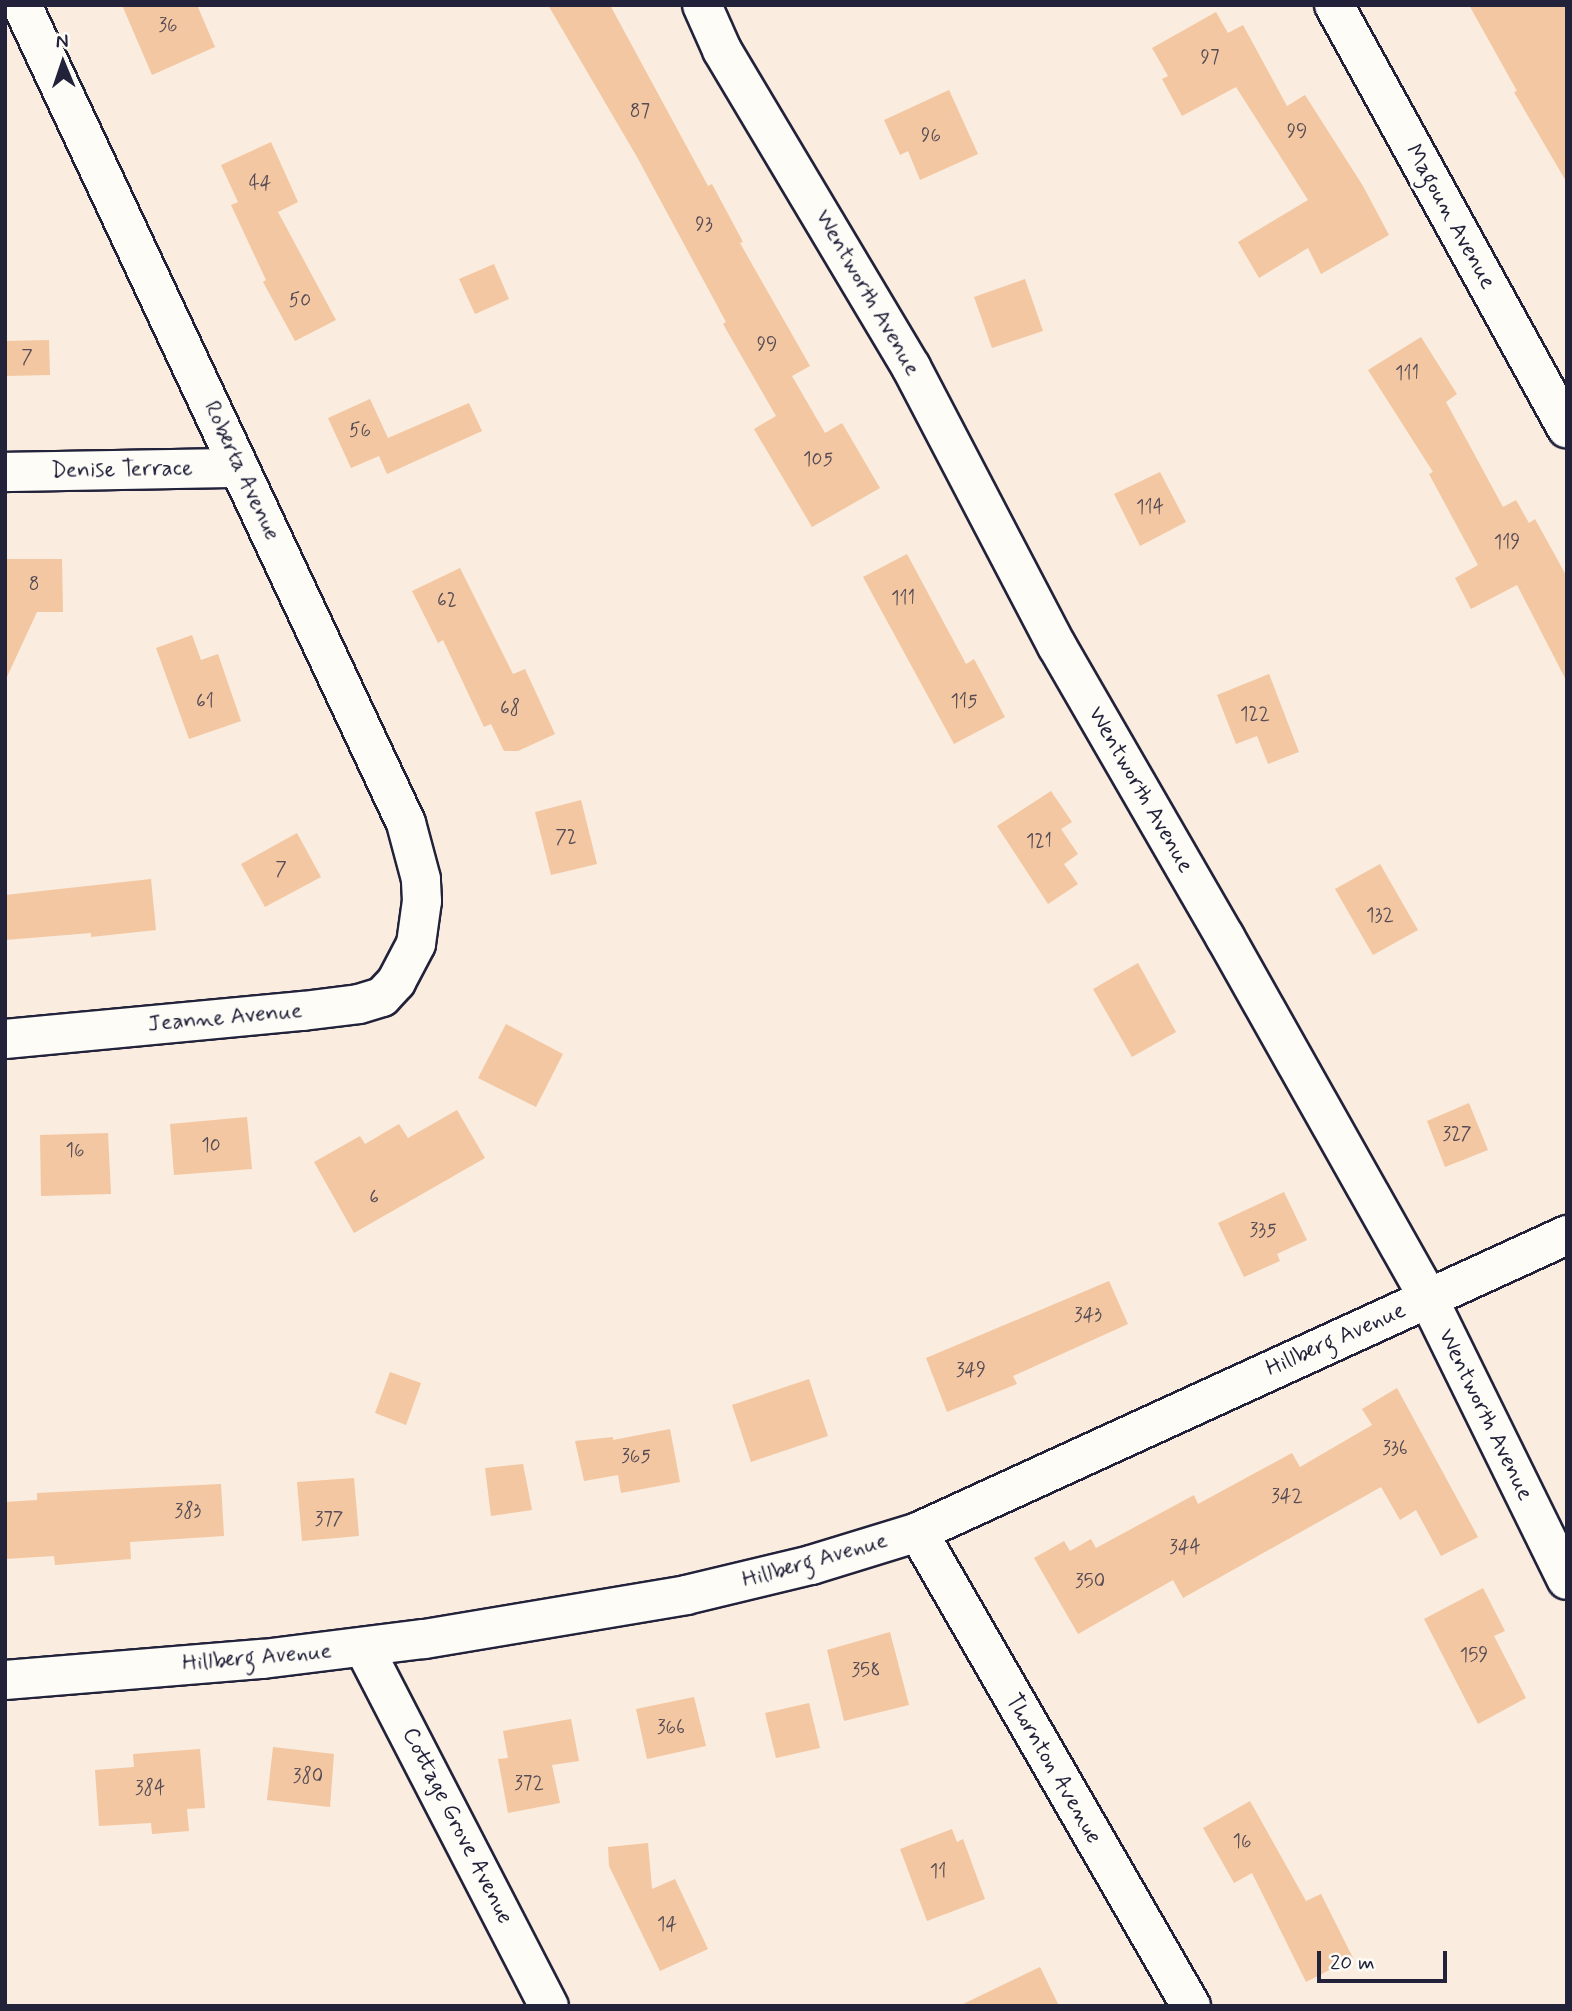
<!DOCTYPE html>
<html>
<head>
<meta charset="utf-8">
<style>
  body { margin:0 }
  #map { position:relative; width:1572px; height:2011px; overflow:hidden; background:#faecde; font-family:Mynerve,sans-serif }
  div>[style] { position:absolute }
  .building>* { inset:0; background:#f3c7a2 }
  .roads { filter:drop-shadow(2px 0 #22223b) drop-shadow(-2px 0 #22223b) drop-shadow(0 2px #22223b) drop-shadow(0 -2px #22223b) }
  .minor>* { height:38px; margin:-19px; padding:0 19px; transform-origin:19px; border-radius:19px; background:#fdfcf7 }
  span { translate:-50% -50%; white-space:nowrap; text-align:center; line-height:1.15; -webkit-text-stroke:6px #fdfcf7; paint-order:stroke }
  .number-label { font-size:19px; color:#564b55 }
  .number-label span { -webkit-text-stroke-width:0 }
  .street-label { font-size:23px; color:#22223b }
  .frame { position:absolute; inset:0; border:7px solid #22223b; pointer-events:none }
  .north { position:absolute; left:28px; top:28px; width:70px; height:70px; -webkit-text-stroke:5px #fdfcf7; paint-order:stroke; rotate:358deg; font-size:19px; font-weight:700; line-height:28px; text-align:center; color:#22223b }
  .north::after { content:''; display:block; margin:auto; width:24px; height:32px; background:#22223b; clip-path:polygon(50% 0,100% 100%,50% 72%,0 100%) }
  .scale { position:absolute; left:1317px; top:1951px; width:130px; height:32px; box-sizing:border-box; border:4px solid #22223b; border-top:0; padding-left:9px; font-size:21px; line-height:24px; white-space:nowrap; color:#22223b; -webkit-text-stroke:5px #fdfcf7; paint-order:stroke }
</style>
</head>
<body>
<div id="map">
  <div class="building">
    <div style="clip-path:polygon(122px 5px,197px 5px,215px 47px,152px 75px)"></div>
    <div style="clip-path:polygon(548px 5px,610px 5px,708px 186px,712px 184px,743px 242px,740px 243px,810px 366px,792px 376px,825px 433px,842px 423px,880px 488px,812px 527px,754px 429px,776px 416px,723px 324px,726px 322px,637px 157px)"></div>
    <div style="clip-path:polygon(1469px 5px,1567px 5px,1567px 183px,1514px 92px,1517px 91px)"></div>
    <div style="clip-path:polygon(1216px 12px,1228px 33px,1243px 25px,1287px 106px,1305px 95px,1363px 186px,1389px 235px,1321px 274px,1308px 248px,1259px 278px,1238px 242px,1308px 200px,1236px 87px,1182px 116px,1162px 79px,1168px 76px,1152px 48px)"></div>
    <div style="clip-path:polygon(949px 90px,978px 154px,920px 180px,908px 151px,900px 155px,884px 120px)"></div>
    <div style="clip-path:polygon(271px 142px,298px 202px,278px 212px,336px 320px,295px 341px,263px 282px,266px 280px,231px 205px,238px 202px,221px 165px)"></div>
    <div style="clip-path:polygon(494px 264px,509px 299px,475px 314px,459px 279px)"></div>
    <div style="clip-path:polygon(1025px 279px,1043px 331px,992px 348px,974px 297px)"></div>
    <div style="clip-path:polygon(1421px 337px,1457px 394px,1446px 402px,1503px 507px,1516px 500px,1529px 523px,1535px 519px,1567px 577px,1567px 682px,1517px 585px,1471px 609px,1455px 578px,1478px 565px,1429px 474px,1433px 472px,1368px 370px)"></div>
    <div style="clip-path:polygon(49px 340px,50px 375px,5px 376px,5px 341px)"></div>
    <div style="clip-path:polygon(370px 399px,388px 438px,469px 403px,482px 431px,387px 474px,379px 456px,351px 468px,328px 418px)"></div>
    <div style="clip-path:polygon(1160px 472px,1186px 522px,1140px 546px,1114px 494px)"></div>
    <div style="clip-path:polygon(907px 554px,966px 664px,974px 659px,1005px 717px,954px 744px,863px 577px)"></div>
    <div style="clip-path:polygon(5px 559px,62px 559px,63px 612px,37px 612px,5px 681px)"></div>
    <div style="clip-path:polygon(460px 568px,513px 674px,525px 669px,555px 734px,518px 751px,504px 751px,491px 724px,484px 727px,443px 640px,438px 643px,412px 591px)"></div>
    <div style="clip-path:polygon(192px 635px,201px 660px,218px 654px,241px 721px,189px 739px,156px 648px)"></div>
    <div style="clip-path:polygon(1269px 674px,1299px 752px,1268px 764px,1257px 736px,1236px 744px,1217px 695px)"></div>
    <div style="clip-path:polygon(1051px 791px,1072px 822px,1061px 829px,1078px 854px,1064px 864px,1078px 884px,1048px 904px,997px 826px)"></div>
    <div style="clip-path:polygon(581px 800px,597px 864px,551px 875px,535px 812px)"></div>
    <div style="clip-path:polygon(297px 833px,321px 877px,265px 907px,241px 864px)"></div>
    <div style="clip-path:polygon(1380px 864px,1418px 930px,1373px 955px,1335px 889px)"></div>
    <div style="clip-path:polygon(151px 879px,156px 930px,91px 937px,91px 933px,5px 940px,5px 895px)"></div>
    <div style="clip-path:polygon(1138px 963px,1176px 1032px,1132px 1057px,1093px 989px)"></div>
    <div style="clip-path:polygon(506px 1024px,563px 1054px,536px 1107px,478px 1078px)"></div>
    <div style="clip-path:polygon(1469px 1103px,1488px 1150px,1445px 1167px,1427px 1121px)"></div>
    <div style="clip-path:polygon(457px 1110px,485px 1158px,354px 1233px,314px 1162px,360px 1136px,365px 1144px,399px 1124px,408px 1138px)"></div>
    <div style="clip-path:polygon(247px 1117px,252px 1169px,174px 1175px,170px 1124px)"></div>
    <div style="clip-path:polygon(108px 1133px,111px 1194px,41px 1196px,40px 1135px)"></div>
    <div style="clip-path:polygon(1284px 1192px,1307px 1240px,1277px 1254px,1280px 1261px,1244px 1277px,1218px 1223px)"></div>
    <div style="clip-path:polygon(1109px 1281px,1128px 1324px,1013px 1376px,1017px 1384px,947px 1412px,926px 1358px)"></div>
    <div style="clip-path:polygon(390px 1372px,421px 1383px,406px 1425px,375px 1413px)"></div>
    <div style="clip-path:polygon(809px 1379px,828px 1436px,751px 1462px,732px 1405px)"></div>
    <div style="clip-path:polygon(1397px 1388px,1478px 1537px,1441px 1556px,1416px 1510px,1400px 1520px,1381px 1487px,1183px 1598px,1173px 1580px,1078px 1634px,1034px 1558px,1064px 1541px,1070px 1551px,1091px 1539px,1096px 1548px,1194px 1495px,1198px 1504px,1292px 1453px,1300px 1467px,1372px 1425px,1362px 1409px)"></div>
    <div style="clip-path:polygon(670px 1429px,680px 1482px,621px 1493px,618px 1475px,584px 1481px,575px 1441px,613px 1437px,613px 1440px)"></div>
    <div style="clip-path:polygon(523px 1464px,532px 1510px,491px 1516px,485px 1468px)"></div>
    <div style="clip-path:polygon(354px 1478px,359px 1536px,302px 1541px,297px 1482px)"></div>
    <div style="clip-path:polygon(221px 1484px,224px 1536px,130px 1542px,131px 1559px,55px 1565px,54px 1556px,5px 1559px,5px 1502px,37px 1500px,37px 1493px)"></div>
    <div style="clip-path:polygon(1483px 1588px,1505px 1631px,1494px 1636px,1526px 1698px,1478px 1724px,1424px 1619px)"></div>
    <div style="clip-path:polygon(890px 1632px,909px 1705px,844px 1721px,827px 1650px)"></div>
    <div style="clip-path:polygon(694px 1697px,706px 1746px,647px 1759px,636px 1709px)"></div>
    <div style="clip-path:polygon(809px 1703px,820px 1748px,776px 1758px,765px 1713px)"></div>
    <div style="clip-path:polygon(571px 1719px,579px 1761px,552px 1765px,560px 1803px,508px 1813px,498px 1759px,508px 1758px,503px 1731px)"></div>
    <div style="clip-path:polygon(273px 1747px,334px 1754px,330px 1807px,267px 1800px)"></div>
    <div style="clip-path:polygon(200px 1749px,205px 1808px,187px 1809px,189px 1831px,152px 1834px,151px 1823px,99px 1826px,95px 1770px,134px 1767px,133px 1754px)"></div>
    <div style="clip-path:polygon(1250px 1801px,1306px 1901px,1321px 1894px,1353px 1958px,1306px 1982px,1252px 1873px,1234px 1883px,1203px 1828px)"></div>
    <div style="clip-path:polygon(952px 1829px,957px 1842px,963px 1839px,985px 1899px,927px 1921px,900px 1849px)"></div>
    <div style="clip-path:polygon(648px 1843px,652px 1889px,675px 1879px,708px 1949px,660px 1971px,609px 1866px,608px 1847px)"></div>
    <div style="clip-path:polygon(1040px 1967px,1059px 2006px,959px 2006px)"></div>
  </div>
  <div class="roads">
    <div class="minor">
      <div style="left:702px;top:5px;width:49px;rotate:66deg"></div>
      <div style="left:722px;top:50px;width:369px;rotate:59.2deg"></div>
      <div style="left:911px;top:367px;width:315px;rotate:62.4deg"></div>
      <div style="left:1057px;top:646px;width:336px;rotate:60deg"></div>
      <div style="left:1225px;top:937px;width:414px;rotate:60.6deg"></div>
      <div style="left:1428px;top:1298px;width:314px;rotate:63.8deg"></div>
      <div style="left:1334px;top:5px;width:483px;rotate:61.2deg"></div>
      <div style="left:5px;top:472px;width:234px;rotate:-1deg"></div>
      <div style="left:5px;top:1039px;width:299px;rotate:-5.4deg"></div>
      <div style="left:303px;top:1011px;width:56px;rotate:-7.1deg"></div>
      <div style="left:359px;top:1004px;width:24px;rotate:-17deg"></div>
      <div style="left:382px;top:997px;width:21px;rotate:-47deg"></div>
      <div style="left:396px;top:982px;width:43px;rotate:-62.2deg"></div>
      <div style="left:416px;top:944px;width:43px;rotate:-82.1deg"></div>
      <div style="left:422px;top:901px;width:22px;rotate:-93deg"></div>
      <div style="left:421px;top:879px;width:58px;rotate:-105deg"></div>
      <div style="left:406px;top:823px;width:904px;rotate:-115.15deg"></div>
      <div style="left:918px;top:1532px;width:547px;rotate:60.06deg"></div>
      <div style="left:364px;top:1648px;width:403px;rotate:62.7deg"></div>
      <div style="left:5px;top:1680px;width:259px;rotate:-4.7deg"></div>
      <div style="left:263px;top:1659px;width:162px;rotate:-7.1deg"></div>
      <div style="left:424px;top:1639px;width:266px;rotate:-9.5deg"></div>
      <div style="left:686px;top:1595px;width:129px;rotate:-13.5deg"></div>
      <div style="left:811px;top:1565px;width:112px;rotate:-17.1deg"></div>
      <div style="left:918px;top:1532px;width:714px;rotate:-24.59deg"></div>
    </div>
  </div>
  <div class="number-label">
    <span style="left:168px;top:26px">36</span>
    <span style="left:1210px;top:58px">97</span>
    <span style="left:640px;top:112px">87</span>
    <span style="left:1297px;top:132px">99</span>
    <span style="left:931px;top:136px">96</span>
    <span style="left:260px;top:184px">44</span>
    <span style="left:704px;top:225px">93</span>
    <span style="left:300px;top:301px">50</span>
    <span style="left:767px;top:345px">99</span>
    <span style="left:27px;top:358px">7</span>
    <span style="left:1407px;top:374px">111</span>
    <span style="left:360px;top:431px">56</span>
    <span style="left:818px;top:460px">105</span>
    <span style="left:1150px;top:508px">114</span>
    <span style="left:1507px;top:543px">119</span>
    <span style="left:34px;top:585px">8</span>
    <span style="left:903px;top:599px">111</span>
    <span style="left:447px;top:601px">62</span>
    <span style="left:205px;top:702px">61</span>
    <span style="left:964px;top:702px">115</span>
    <span style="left:510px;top:709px">68</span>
    <span style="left:1255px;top:715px">122</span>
    <span style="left:566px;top:838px">72</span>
    <span style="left:1039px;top:842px">121</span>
    <span style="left:281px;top:870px">7</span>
    <span style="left:1380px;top:916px">132</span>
    <span style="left:1457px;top:1135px">327</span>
    <span style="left:211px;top:1146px">10</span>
    <span style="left:75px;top:1151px">16</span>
    <span style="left:374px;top:1198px">6</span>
    <span style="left:1263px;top:1231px">335</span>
    <span style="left:1088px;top:1316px">343</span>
    <span style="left:971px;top:1371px">349</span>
    <span style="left:1395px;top:1449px">336</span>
    <span style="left:636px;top:1457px">365</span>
    <span style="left:1287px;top:1497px">342</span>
    <span style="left:188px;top:1512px">383</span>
    <span style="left:329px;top:1520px">377</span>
    <span style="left:1185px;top:1548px">344</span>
    <span style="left:1090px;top:1582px">350</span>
    <span style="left:1474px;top:1656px">159</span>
    <span style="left:866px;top:1671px">358</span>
    <span style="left:671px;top:1728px">366</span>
    <span style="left:308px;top:1777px">380</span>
    <span style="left:529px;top:1784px">372</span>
    <span style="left:150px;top:1789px">384</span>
    <span style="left:1242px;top:1842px">16</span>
    <span style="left:938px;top:1872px">11</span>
    <span style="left:667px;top:1925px">14</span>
  </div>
  <div class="street-label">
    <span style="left:1450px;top:217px;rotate:61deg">Magoun Avenue</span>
    <span style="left:867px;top:293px;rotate:60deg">Wentworth Avenue</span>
    <span style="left:122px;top:470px;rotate:-1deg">Denise Terrace</span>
    <span style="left:241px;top:471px;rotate:65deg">Roberta Avenue</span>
    <span style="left:1140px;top:790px;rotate:60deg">Wentworth Avenue</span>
    <span style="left:225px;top:1018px;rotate:-5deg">Jeanne Avenue</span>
    <span style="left:1336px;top:1340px;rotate:-24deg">Hillberg Avenue</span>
    <span style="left:1485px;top:1415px;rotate:64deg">Wentworth Avenue</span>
    <span style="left:815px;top:1561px;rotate:-16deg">Hillberg Avenue</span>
    <span style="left:257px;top:1658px;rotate:-5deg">Hillberg Avenue</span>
    <span style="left:1053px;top:1769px;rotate:60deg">Thornton Avenue</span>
    <span style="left:457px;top:1826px;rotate:63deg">Cottage Grove Avenue</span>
  </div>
  <div class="frame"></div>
  <div class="north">N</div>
  <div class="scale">20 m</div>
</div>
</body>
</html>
